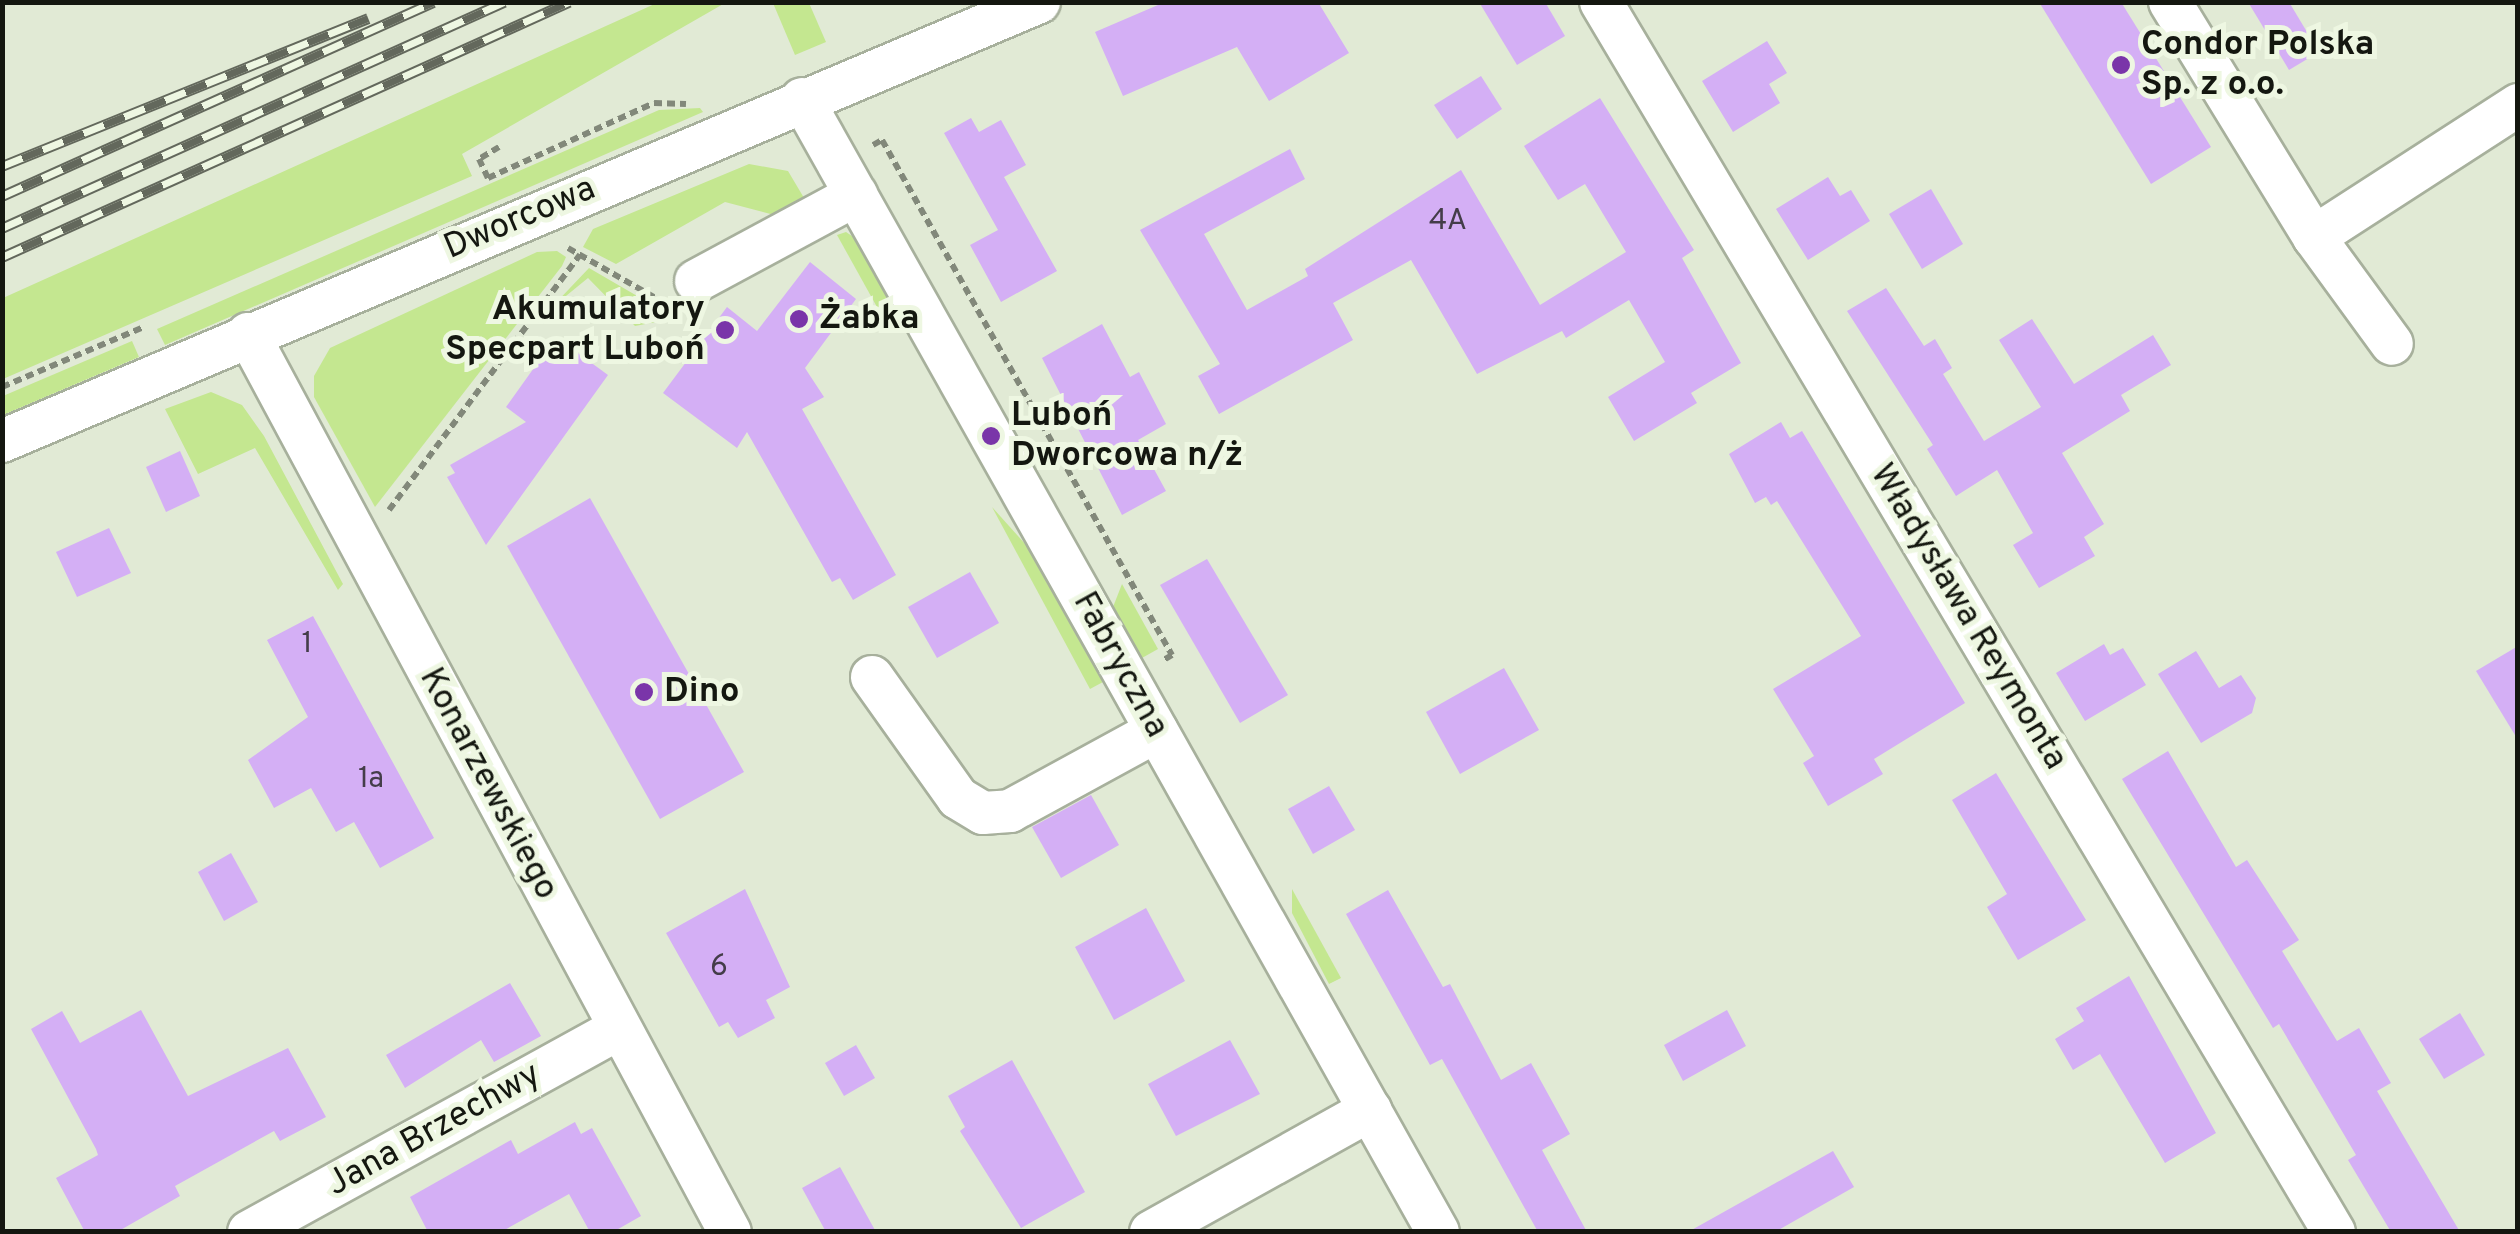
<!DOCTYPE html>
<html>
<head>
<meta charset="utf-8">
<style>
  body { margin:0 }
  #map { position:relative; width:2520px; height:1234px; overflow:hidden; background:#e1ead5; font-family:Overpass,sans-serif }
  div>[style] { position:absolute }
  .green>* { inset:0; background:#c4e790 }
  .building>* { inset:0; background:#d4aff5 }
  .path>* { height:6px; margin-top:-3px; transform-origin:0; background:repeating-linear-gradient(90deg,#82887a 0 8px,transparent 0 13px) }
  .roads { filter:drop-shadow(2px 0 #a7b09c) drop-shadow(-2px 0 #a7b09c) drop-shadow(0 2px #a7b09c) drop-shadow(0 -2px #a7b09c) }
  .minor>* { height:42px; margin:-21px; padding:0 21px; transform-origin:21px; border-radius:21px; background:#fff }
  .rail>* { height:11px; margin-top:-5.5px; transform-origin:0; background:repeating-linear-gradient(90deg,#eef7e2 0 22px,#63685c 0 44px); box-sizing:border-box; border-block:2px solid #63685c }
  .dots>* { width:28px; height:28px; translate:-50% -50%; box-sizing:border-box; border:5px solid #eef7e2; border-radius:50% }
  span { translate:-50% -50%; white-space:nowrap; text-align:center; line-height:1.15; -webkit-text-stroke:10px #eef7e2; paint-order:stroke }
  .number-label { font-size:30px; color:#443d49 }
  .number-label span { -webkit-text-stroke-width:0 }
  .poi-label { font-size:35px; color:#141710; font-weight:700 }
  .left { translate:0 -50%; text-align:left }
  .right { translate:-100% -50%; text-align:right }
  .street-label { font-size:35px; color:#141710 }
  .frame { position:absolute; inset:0; border:5px solid #141710; pointer-events:none }
</style>
</head>
<body>
<div id="map">
  <div class="green">
    <div style="clip-path:polygon(659px 2px,725px 3px,462px 154px,472px 176px,3px 379px,3px 298px)"></div>
    <div style="clip-path:polygon(773px 3px,809px 3px,826px 42px,795px 55px)"></div>
    <div style="clip-path:polygon(700px 108px,703px 112px,165px 345px,157px 329px,659px 110px)"></div>
    <div style="clip-path:polygon(749px 164px,788px 171px,807px 203px,782px 217px,725px 202px,616px 264px,583px 247px,593px 229px)"></div>
    <div style="clip-path:polygon(846px 232px,858px 240px,898px 312px,887px 325px,837px 235px)"></div>
    <div style="clip-path:polygon(557px 251px,566px 257px,562px 266px,375px 507px,314px 397px,314px 376px,330px 348px,537px 252px)"></div>
    <div style="clip-path:polygon(589px 268px,663px 311px,656px 322px,635px 326px,588px 278px,550px 309px)"></div>
    <div style="clip-path:polygon(132px 341px,139px 357px,3px 415px,3px 396px)"></div>
    <div style="clip-path:polygon(211px 392px,242px 405px,264px 436px,343px 584px,338px 590px,255px 448px,198px 474px,165px 409px)"></div>
    <div style="clip-path:polygon(992px 507px,1027px 546px,1103px 682px,1090px 689px)"></div>
    <div style="clip-path:polygon(1122px 584px,1158px 649px,1142px 658px,1113px 607px)"></div>
    <div style="clip-path:polygon(1292px 889px,1341px 978px,1329px 984px,1292px 913px)"></div>
  </div>
  <div class="building">
    <div style="clip-path:polygon(1165px 2px,1318px 2px,1349px 53px,1269px 101px,1237px 47px,1123px 96px,1095px 32px)"></div>
    <div style="clip-path:polygon(1479px 2px,1545px 2px,1565px 36px,1517px 65px)"></div>
    <div style="clip-path:polygon(2039px 2px,2121px 2px,2211px 147px,2151px 184px)"></div>
    <div style="clip-path:polygon(2248px 2px,2289px 2px,2319px 52px,2289px 70px)"></div>
    <div style="clip-path:polygon(1767px 41px,1787px 73px,1769px 84px,1780px 103px,1733px 132px,1702px 81px)"></div>
    <div style="clip-path:polygon(1481px 76px,1502px 109px,1457px 139px,1434px 105px)"></div>
    <div style="clip-path:polygon(1600px 98px,1694px 250px,1682px 258px,1741px 363px,1691px 393px,1697px 403px,1634px 441px,1608px 397px,1665px 362px,1629px 300px,1566px 338px,1562px 331px,1477px 374px,1411px 260px,1333px 303px,1353px 340px,1219px 414px,1198px 376px,1220px 364px,1140px 230px,1290px 149px,1305px 179px,1204px 234px,1247px 310px,1308px 276px,1305px 269px,1461px 170px,1540px 305px,1626px 252px,1585px 184px,1558px 200px,1524px 146px)"></div>
    <div style="clip-path:polygon(971px 118px,979px 132px,1001px 120px,1026px 165px,1004px 177px,1057px 271px,1001px 302px,970px 245px,998px 230px,944px 133px)"></div>
    <div style="clip-path:polygon(1828px 177px,1840px 196px,1851px 190px,1870px 221px,1808px 260px,1776px 209px)"></div>
    <div style="clip-path:polygon(1931px 189px,1963px 244px,1922px 269px,1889px 214px)"></div>
    <div style="clip-path:polygon(810px 262px,856px 299px,805px 368px,824px 397px,802px 409px,896px 575px,853px 600px,840px 578px,832px 582px,747px 432px,737px 448px,663px 393px,727px 307px,757px 331px)"></div>
    <div style="clip-path:polygon(1886px 288px,1924px 346px,1935px 339px,1952px 368px,1943px 374px,1984px 441px,2041px 407px,1999px 340px,2032px 319px,2074px 384px,2153px 335px,2171px 365px,2121px 395px,2130px 411px,2062px 453px,2104px 524px,2084px 537px,2095px 556px,2039px 588px,2013px 545px,2033px 533px,1997px 470px,1956px 496px,1927px 449px,1933px 445px,1847px 311px)"></div>
    <div style="clip-path:polygon(1102px 324px,1130px 377px,1139px 372px,1166px 424px,1138px 440px,1166px 491px,1122px 515px,1042px 358px)"></div>
    <div style="clip-path:polygon(556px 337px,608px 375px,486px 545px,447px 477px,455px 473px,450px 465px,526px 422px,506px 407px)"></div>
    <div style="clip-path:polygon(1781px 422px,1790px 438px,1802px 431px,1965px 703px,1874px 759px,1883px 774px,1828px 806px,1803px 763px,1814px 756px,1773px 689px,1861px 636px,1777px 501px,1771px 505px,1766px 497px,1755px 503px,1729px 454px)"></div>
    <div style="clip-path:polygon(180px 451px,200px 496px,166px 512px,146px 467px)"></div>
    <div style="clip-path:polygon(590px 498px,744px 772px,660px 819px,507px 546px)"></div>
    <div style="clip-path:polygon(109px 528px,131px 573px,77px 597px,56px 552px)"></div>
    <div style="clip-path:polygon(1207px 559px,1288px 695px,1240px 723px,1160px 585px)"></div>
    <div style="clip-path:polygon(970px 572px,999px 623px,937px 658px,908px 607px)"></div>
    <div style="clip-path:polygon(313px 616px,434px 838px,380px 868px,354px 822px,336px 832px,311px 788px,274px 808px,248px 760px,308px 717px,267px 640px)"></div>
    <div style="clip-path:polygon(2104px 644px,2110px 655px,2123px 648px,2146px 685px,2085px 721px,2056px 673px)"></div>
    <div style="clip-path:polygon(2518px 646px,2518px 740px,2476px 671px)"></div>
    <div style="clip-path:polygon(2196px 651px,2219px 688px,2241px 675px,2256px 698px,2252px 713px,2201px 743px,2158px 674px)"></div>
    <div style="clip-path:polygon(1504px 668px,1539px 730px,1460px 774px,1426px 712px)"></div>
    <div style="clip-path:polygon(2168px 751px,2236px 867px,2247px 860px,2299px 940px,2282px 951px,2337px 1041px,2359px 1028px,2391px 1083px,2377px 1091px,2460px 1232px,2391px 1232px,2348px 1160px,2356px 1155px,2279px 1024px,2273px 1028px,2122px 779px)"></div>
    <div style="clip-path:polygon(1996px 773px,2086px 920px,2018px 960px,1987px 907px,2007px 894px,1952px 800px)"></div>
    <div style="clip-path:polygon(1329px 786px,1355px 830px,1313px 854px,1288px 809px)"></div>
    <div style="clip-path:polygon(1091px 795px,1119px 845px,1061px 878px,1032px 827px)"></div>
    <div style="clip-path:polygon(231px 853px,258px 902px,224px 921px,198px 872px)"></div>
    <div style="clip-path:polygon(745px 889px,790px 987px,766px 1000px,775px 1018px,738px 1038px,728px 1022px,719px 1027px,666px 933px)"></div>
    <div style="clip-path:polygon(1388px 890px,1443px 987px,1450px 984px,1501px 1080px,1531px 1063px,1570px 1134px,1542px 1150px,1587px 1232px,1538px 1232px,1442px 1059px,1430px 1065px,1346px 914px)"></div>
    <div style="clip-path:polygon(1146px 908px,1185px 981px,1114px 1020px,1075px 947px)"></div>
    <div style="clip-path:polygon(2129px 976px,2216px 1133px,2165px 1163px,2100px 1054px,2073px 1070px,2055px 1039px,2084px 1021px,2076px 1008px)"></div>
    <div style="clip-path:polygon(510px 983px,541px 1036px,494px 1062px,481px 1040px,405px 1088px,386px 1055px)"></div>
    <div style="clip-path:polygon(141px 1010px,188px 1096px,288px 1048px,326px 1117px,280px 1141px,274px 1131px,175px 1186px,180px 1196px,117px 1232px,85px 1232px,56px 1178px,98px 1155px,96px 1149px,31px 1029px,62px 1011px,80px 1043px)"></div>
    <div style="clip-path:polygon(1727px 1010px,1746px 1046px,1683px 1081px,1664px 1045px)"></div>
    <div style="clip-path:polygon(2460px 1013px,2485px 1055px,2444px 1079px,2419px 1039px)"></div>
    <div style="clip-path:polygon(1230px 1040px,1260px 1094px,1176px 1136px,1148px 1084px)"></div>
    <div style="clip-path:polygon(856px 1045px,875px 1078px,844px 1096px,825px 1063px)"></div>
    <div style="clip-path:polygon(1012px 1060px,1085px 1192px,1021px 1228px,960px 1131px,965px 1127px,948px 1096px)"></div>
    <div style="clip-path:polygon(575px 1122px,581px 1134px,592px 1128px,641px 1216px,613px 1232px,590px 1232px,569px 1194px,501px 1232px,428px 1232px,410px 1197px,511px 1140px,518px 1154px)"></div>
    <div style="clip-path:polygon(1833px 1151px,1854px 1187px,1775px 1232px,1688px 1232px)"></div>
    <div style="clip-path:polygon(840px 1167px,876px 1232px,826px 1232px,802px 1188px)"></div>
  </div>
  <div class="path">
    <div style="left:873px;top:145px;width:10px;rotate:-29deg"></div>
    <div style="left:882px;top:140px;width:591px;rotate:60.62deg"></div>
    <div style="left:1172px;top:655px;width:12px;rotate:149deg"></div>
    <div style="left:499px;top:147px;width:23px;rotate:149deg"></div>
    <div style="left:479px;top:159px;width:21px;rotate:65deg"></div>
    <div style="left:488px;top:178px;width:182px;rotate:-24.3deg"></div>
    <div style="left:654px;top:103px;width:32px;rotate:2deg"></div>
    <div style="left:568px;top:248px;width:107px;rotate:29.7deg"></div>
    <div style="left:2px;top:387px;width:152px;rotate:-22.9deg"></div>
    <div style="left:389px;top:510px;width:319px;rotate:-53.2deg"></div>
  </div>
  <div class="roads">
    <div class="minor">
      <div style="left:1601px;top:2px;width:1432px;rotate:59.21deg"></div>
      <div style="left:2170px;top:2px;width:276px;rotate:58.5deg"></div>
      <div style="left:2314px;top:237px;width:132px;rotate:53.9deg"></div>
      <div style="left:802px;top:99px;width:1299px;rotate:60.69deg"></div>
      <div style="left:2314px;top:237px;width:243px;rotate:-32.9deg"></div>
      <div style="left:696px;top:281px;width:182px;rotate:-28.3deg"></div>
      <div style="left:248px;top:334px;width:1019px;rotate:61.78deg"></div>
      <div style="left:2px;top:441px;width:1126px;rotate:-22.94deg"></div>
      <div style="left:872px;top:677px;width:148px;rotate:54.6deg"></div>
      <div style="left:958px;top:798px;width:29px;rotate:31deg"></div>
      <div style="left:983px;top:813px;width:27px;rotate:-4deg"></div>
      <div style="left:1010px;top:811px;width:167px;rotate:-28.6deg"></div>
      <div style="left:249px;top:1232px;width:423px;rotate:-28.8deg"></div>
      <div style="left:1151px;top:1232px;width:251px;rotate:-29.1deg"></div>
    </div>
  </div>
  <div class="rail">
    <div style="left:2px;top:166px;width:395px;rotate:-22deg"></div>
    <div style="left:2px;top:196px;width:473px;rotate:-24.2deg"></div>
    <div style="left:2px;top:228px;width:551px;rotate:-24.24deg"></div>
    <div style="left:2px;top:257px;width:622px;rotate:-24.22deg"></div>
  </div>
  <div class="dots">
    <div style="left:2121px;top:65px;background:#7a35a9"></div>
    <div style="left:799px;top:319px;background:#7a35a9"></div>
    <div style="left:725px;top:330px;background:#7a35a9"></div>
    <div style="left:991px;top:436px;background:#7a35a9"></div>
    <div style="left:644px;top:692px;background:#7a35a9"></div>
  </div>
  <div class="number-label">
    <span style="left:1448px;top:222px">4A</span>
    <span style="left:307px;top:645px">1</span>
    <span style="left:371px;top:780px">1a</span>
    <span style="left:719px;top:968px">6</span>
  </div>
  <div class="poi-label">
    <span class="left" style="left:2141px;top:65px">Condor Polska<br>Sp. z o.o.</span>
    <span class="right" style="left:705px;top:330px">Akumulatory<br>Specpart Luboń</span>
    <span class="left" style="left:819px;top:319px">Żabka</span>
    <span class="left" style="left:1011px;top:436px">Luboń<br>Dworcowa n/ż</span>
    <span class="left" style="left:664px;top:692px">Dino</span>
  </div>
  <div class="street-label">
    <span style="left:520px;top:219px;rotate:-23deg">Dworcowa</span>
    <span style="left:1968px;top:617px;rotate:59deg">Władysława Reymonta</span>
    <span style="left:1120px;top:665px;rotate:61deg">Fabryczna</span>
    <span style="left:488px;top:784px;rotate:62deg">Konarzewskiego</span>
    <span style="left:434px;top:1130px;rotate:-29deg">Jana Brzechwy</span>
  </div>
  <div class="frame"></div>
</div>
</body>
</html>
